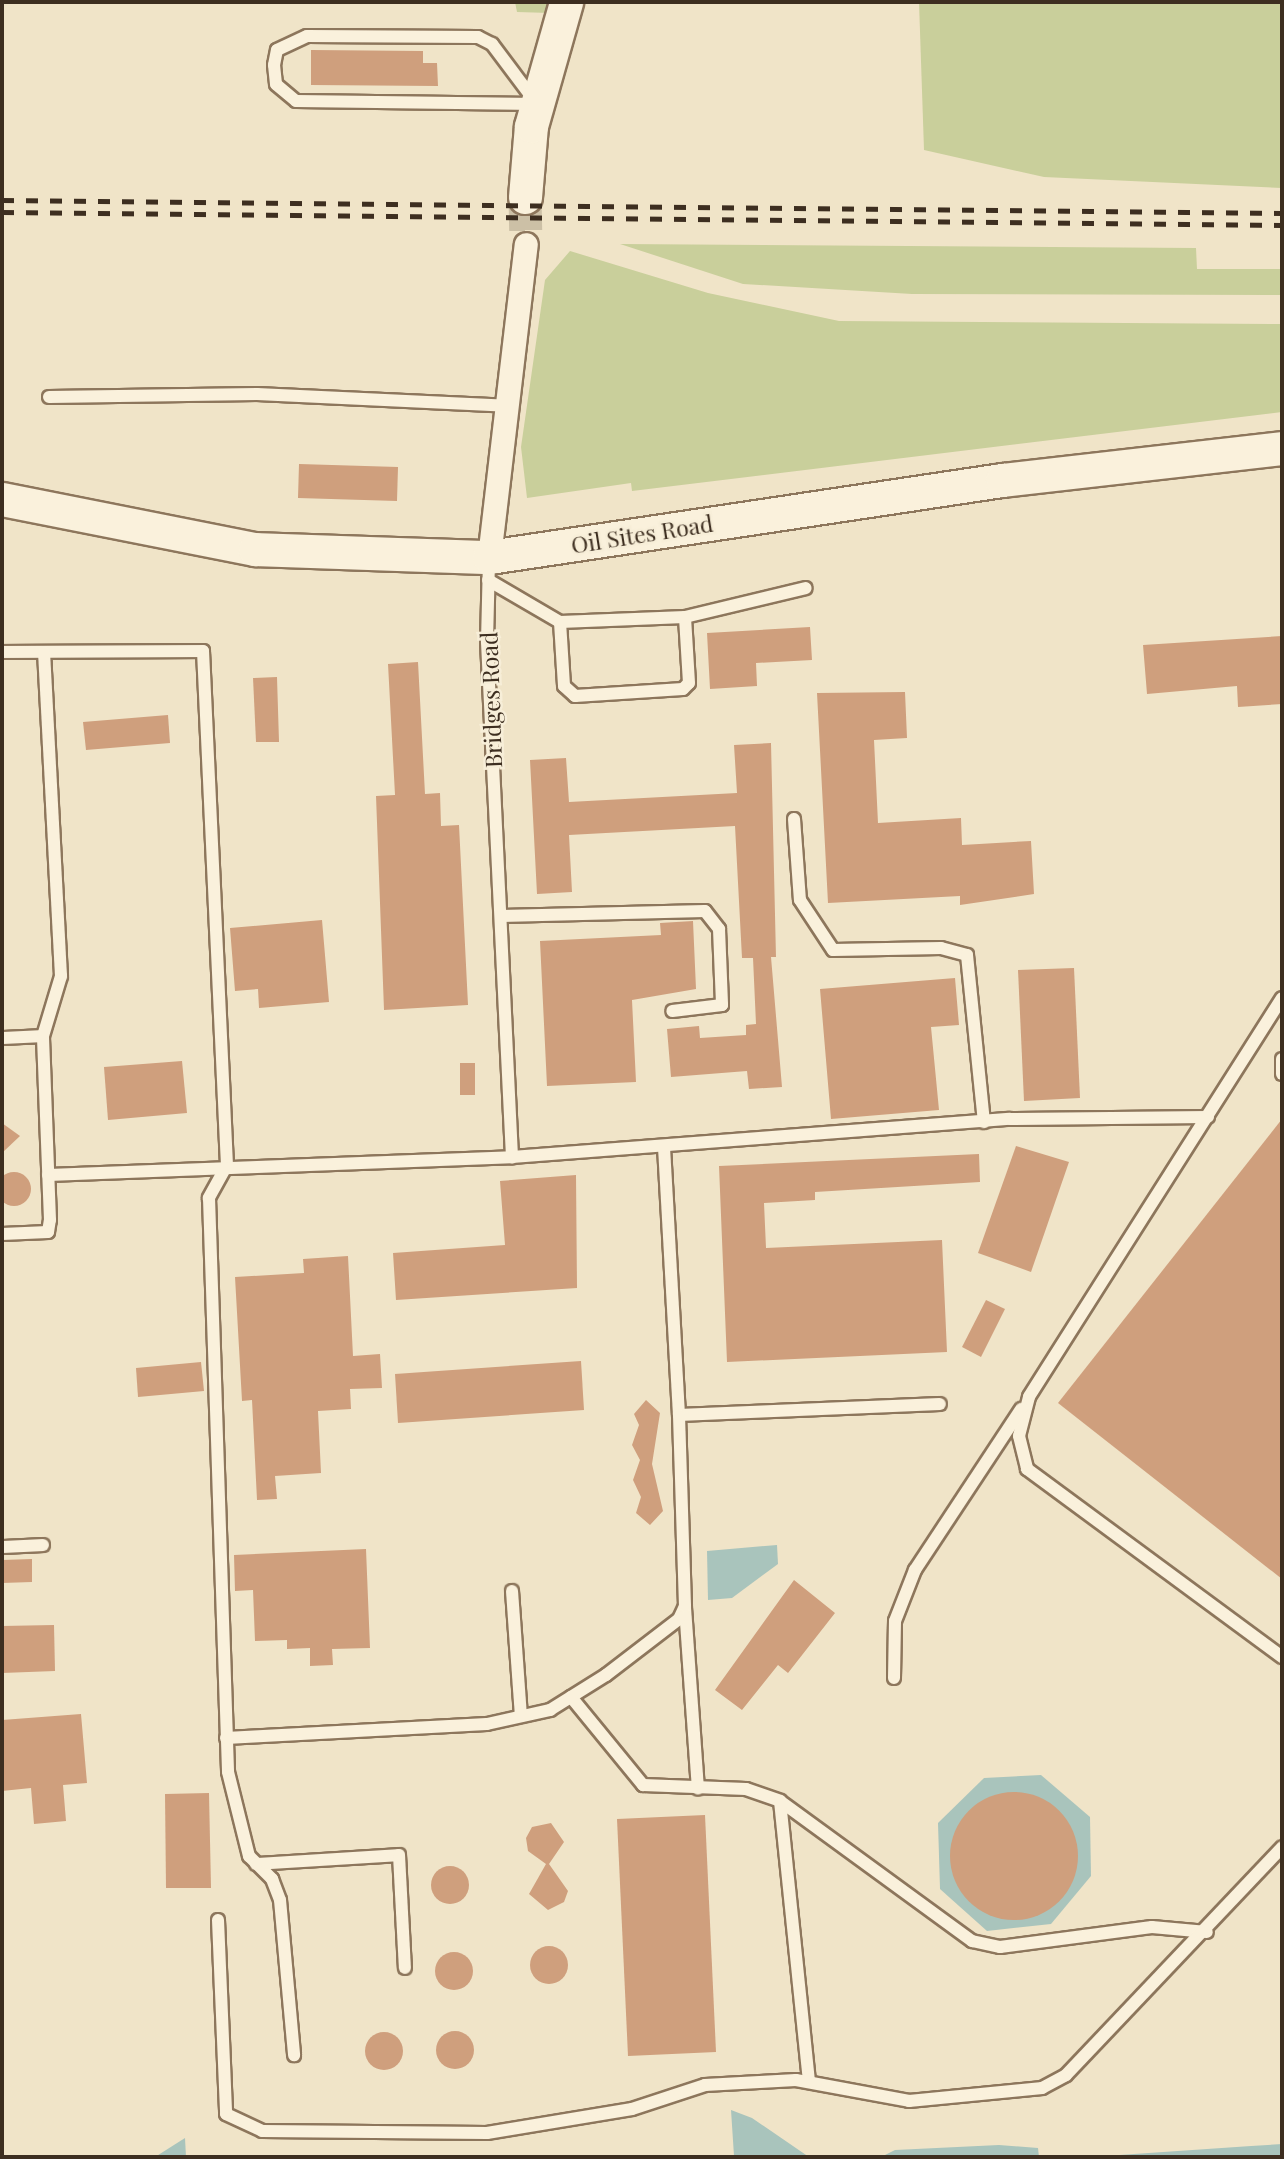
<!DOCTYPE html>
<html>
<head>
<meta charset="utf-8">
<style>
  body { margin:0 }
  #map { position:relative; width:1284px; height:2159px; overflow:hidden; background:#f0e4c8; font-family:"Playfair Display",serif }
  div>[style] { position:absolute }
  .green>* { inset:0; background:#c9cf9b }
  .water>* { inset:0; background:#a9c4bc }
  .building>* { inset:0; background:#cf9f7d }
  .round { border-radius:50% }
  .secondary-tunnel>* { height:33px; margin-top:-16.5px; transform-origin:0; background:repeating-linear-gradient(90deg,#ccc0a6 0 33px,transparent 0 50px) }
  .roads { filter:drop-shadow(2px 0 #8d765c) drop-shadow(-2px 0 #8d765c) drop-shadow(0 2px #8d765c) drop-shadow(0 -2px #8d765c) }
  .lane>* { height:12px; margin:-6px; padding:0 6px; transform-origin:6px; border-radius:6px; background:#faf1dc }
  .street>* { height:23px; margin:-11.5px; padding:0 11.5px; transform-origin:11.5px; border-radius:11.5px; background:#faf1dc }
  .secondary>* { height:33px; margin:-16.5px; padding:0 16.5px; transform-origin:16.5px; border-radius:16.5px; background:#faf1dc }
  .rail>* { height:5px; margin-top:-2.5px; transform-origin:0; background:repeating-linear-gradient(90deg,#3d2e20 0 12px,transparent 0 24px) }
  span { translate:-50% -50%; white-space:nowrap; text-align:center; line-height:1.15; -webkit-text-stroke:5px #f7eed8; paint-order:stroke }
  .street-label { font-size:23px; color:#3d2e20 }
  .frame { position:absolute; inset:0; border:4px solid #3d2e20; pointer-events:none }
</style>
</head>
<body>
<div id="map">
  <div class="green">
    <div style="clip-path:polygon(515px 2px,550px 2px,550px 13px,517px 12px)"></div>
    <div style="clip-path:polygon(919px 2px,1282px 2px,1282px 188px,1044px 177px,924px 150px)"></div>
    <div style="clip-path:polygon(620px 244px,1196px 248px,1197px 269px,1282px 269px,1282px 295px,912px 294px,743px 284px)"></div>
    <div style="clip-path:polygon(570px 251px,708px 293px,839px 321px,1282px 324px,1282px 412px,632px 491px,631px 483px,527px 498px,521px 447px,545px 280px)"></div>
  </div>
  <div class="water">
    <div style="clip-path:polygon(777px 1545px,778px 1564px,732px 1598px,708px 1600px,707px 1551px)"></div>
    <div style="clip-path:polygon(1041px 1775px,1090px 1817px,1091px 1876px,1051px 1924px,987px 1931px,940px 1889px,938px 1823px,984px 1778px)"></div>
    <div style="clip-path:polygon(731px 2110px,752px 2118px,809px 2157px,724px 2157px,734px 2156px)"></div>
    <div style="clip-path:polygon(185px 2138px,186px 2157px,155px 2157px)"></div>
    <div style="clip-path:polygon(1282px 2144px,1282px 2157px,1090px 2157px,1251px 2146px)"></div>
    <div style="clip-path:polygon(999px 2145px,1038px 2148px,1039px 2157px,881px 2157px,895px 2150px)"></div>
  </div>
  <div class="building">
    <div style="clip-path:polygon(311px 50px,423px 51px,423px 63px,437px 63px,438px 86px,311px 85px)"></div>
    <div style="clip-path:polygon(299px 464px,398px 467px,397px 501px,298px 498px)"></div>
    <div style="clip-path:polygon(810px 627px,812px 660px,756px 663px,757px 686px,710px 689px,707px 633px)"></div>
    <div style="clip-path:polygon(1282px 636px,1282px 704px,1238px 707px,1237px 686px,1147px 694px,1143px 645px)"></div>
    <div style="clip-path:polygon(418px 662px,425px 794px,440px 793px,441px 826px,459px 825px,468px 1005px,384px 1010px,376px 796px,395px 795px,388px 664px)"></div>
    <div style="clip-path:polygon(277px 677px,279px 742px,256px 742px,253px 678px)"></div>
    <div style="clip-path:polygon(905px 692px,907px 738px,874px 740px,878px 823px,961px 818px,962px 845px,1031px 841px,1034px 894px,960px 905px,960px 896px,828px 903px,817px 693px)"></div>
    <div style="clip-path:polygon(168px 715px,170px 743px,86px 750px,83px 722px)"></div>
    <div style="clip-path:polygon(771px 743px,776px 957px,771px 957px,782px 1087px,749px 1089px,747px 1071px,671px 1077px,667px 1029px,699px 1026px,700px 1038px,746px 1035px,746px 1025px,756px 1024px,753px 958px,742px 958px,735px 826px,569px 835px,572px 892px,537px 894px,530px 760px,566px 758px,569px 802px,737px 793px,734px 745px)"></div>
    <div style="clip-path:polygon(322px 920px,329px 1002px,259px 1008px,258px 989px,235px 991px,230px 928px)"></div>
    <div style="clip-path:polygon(693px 921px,696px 989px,632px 1000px,636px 1082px,547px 1086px,540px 941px,661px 935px,660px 923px)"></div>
    <div style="clip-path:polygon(1074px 968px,1080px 1098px,1024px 1101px,1018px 970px)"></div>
    <div style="clip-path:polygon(955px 978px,959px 1025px,931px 1027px,939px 1110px,831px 1119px,820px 989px)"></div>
    <div style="clip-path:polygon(182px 1061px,187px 1113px,108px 1120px,104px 1067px)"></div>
    <div style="clip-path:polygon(460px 1063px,475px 1063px,475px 1095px,460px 1095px)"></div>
    <div style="clip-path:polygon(1282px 1119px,1282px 1579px,1058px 1403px)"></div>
    <div style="clip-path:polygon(2px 1123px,20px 1136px,2px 1153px)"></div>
    <div style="clip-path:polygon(1016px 1146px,1069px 1162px,1031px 1272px,978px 1253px)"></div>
    <div style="clip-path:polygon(979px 1154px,980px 1182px,815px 1192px,815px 1200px,764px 1203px,766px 1248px,942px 1240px,947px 1352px,727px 1362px,719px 1166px)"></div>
    <div class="round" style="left:-3px;top:1172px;width:34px;height:34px"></div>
    <div style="clip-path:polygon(576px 1175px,577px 1288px,396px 1300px,393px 1253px,505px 1245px,500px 1181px)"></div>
    <div style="clip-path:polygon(348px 1256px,353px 1356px,380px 1354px,382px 1388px,350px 1389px,351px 1409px,318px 1411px,321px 1473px,275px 1476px,277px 1499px,257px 1500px,252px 1400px,242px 1401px,235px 1277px,304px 1273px,303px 1259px)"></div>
    <div style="clip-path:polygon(986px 1300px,1005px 1309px,981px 1357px,962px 1347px)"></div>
    <div style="clip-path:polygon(581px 1361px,584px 1410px,398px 1423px,395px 1374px)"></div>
    <div style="clip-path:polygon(201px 1362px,204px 1391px,138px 1397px,136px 1368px)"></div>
    <div style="clip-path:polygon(646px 1400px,660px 1413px,652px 1464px,663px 1511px,650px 1525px,636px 1513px,641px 1497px,633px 1480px,640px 1460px,632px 1445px,639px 1425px,634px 1414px)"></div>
    <div style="clip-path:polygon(366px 1549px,370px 1648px,332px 1649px,333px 1665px,310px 1666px,310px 1648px,287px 1649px,287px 1640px,255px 1641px,253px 1590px,235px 1591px,234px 1555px)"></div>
    <div style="clip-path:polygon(32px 1559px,32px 1582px,2px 1583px,2px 1560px)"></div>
    <div style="clip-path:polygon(794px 1580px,835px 1613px,788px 1673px,778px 1665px,742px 1710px,715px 1690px)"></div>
    <div style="clip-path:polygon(54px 1625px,55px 1671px,2px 1673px,2px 1626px)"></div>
    <div style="clip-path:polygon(81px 1714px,87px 1783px,63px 1785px,66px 1821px,34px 1824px,31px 1788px,2px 1791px,2px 1720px)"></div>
    <div class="round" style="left:950px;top:1792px;width:128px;height:128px"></div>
    <div style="clip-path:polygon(209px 1793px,211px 1888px,166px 1888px,165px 1794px)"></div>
    <div style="clip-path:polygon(705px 1815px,716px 2052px,628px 2056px,617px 1819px)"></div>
    <div style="clip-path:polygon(551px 1823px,564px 1842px,549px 1864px,568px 1891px,564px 1902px,548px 1910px,529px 1894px,546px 1864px,528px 1851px,526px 1838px,532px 1827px)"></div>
    <div class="round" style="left:431px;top:1866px;width:38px;height:38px"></div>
    <div class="round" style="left:530px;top:1946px;width:38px;height:38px"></div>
    <div class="round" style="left:435px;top:1952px;width:38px;height:38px"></div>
    <div class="round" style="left:436px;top:2031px;width:38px;height:38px"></div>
    <div class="round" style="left:365px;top:2032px;width:38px;height:38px"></div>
  </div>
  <div class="secondary-tunnel">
    <div style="left:525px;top:197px;width:47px;rotate:88.8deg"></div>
  </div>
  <div class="roads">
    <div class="lane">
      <div style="left:307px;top:36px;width:171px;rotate:0.3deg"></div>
      <div style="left:478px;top:37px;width:16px;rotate:27deg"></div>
      <div style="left:492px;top:44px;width:75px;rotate:53.1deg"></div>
      <div style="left:537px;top:104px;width:241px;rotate:-179.3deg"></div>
      <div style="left:296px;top:101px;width:26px;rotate:-140deg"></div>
      <div style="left:276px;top:84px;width:19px;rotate:-96deg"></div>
      <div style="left:274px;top:65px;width:15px;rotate:-79deg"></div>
      <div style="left:277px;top:50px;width:33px;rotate:-25deg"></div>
      <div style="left:49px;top:397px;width:208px;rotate:-0.8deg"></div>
      <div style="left:257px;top:394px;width:250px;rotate:2.7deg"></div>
      <div style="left:489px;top:560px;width:82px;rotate:91.4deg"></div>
      <div style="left:487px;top:642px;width:516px;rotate:87.22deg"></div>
      <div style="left:488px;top:580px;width:83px;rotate:30.3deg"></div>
      <div style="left:560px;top:622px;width:125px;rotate:-2.3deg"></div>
      <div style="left:685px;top:617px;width:124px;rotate:-13.5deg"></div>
      <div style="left:560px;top:622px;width:64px;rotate:86.4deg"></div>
      <div style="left:564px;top:686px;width:15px;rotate:42deg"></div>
      <div style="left:575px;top:696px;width:108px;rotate:-3.7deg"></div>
      <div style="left:683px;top:689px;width:8px;rotate:-45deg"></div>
      <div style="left:689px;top:683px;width:66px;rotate:-93.5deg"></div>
      <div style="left:2px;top:652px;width:201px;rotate:-0.3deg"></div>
      <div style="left:203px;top:651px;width:515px;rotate:87.33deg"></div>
      <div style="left:227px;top:1165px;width:38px;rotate:119deg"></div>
      <div style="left:209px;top:1198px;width:574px;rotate:88.1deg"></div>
      <div style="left:228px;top:1772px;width:87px;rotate:76deg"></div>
      <div style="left:249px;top:1856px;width:33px;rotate:45deg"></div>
      <div style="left:272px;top:1879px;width:22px;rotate:69deg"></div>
      <div style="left:280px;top:1900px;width:156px;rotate:84.8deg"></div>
      <div style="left:794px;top:819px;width:81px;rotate:85.8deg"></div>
      <div style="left:800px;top:900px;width:60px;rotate:56.6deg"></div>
      <div style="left:833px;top:950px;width:108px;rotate:-1.1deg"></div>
      <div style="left:941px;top:948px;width:27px;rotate:15deg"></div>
      <div style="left:967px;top:955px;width:168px;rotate:84.2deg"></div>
      <div style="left:501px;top:916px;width:204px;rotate:-1.4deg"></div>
      <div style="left:705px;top:911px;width:23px;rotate:52deg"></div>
      <div style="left:719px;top:929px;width:76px;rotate:87.7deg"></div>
      <div style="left:722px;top:1005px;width:50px;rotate:173.2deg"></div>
      <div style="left:1282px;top:998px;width:472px;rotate:122.4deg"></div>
      <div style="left:1029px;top:1397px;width:40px;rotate:104.4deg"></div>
      <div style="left:1019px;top:1436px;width:34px;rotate:76deg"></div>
      <div style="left:1027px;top:1469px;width:317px;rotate:36.4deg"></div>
      <div style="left:2px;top:1038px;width:41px;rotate:-2.8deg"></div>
      <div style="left:1282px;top:1059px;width:15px;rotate:90deg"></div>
      <div style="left:664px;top:1147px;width:268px;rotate:86.8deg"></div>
      <div style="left:679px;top:1415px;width:261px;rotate:-2.4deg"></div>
      <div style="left:48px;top:1175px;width:464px;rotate:-2.2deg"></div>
      <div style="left:512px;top:1157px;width:499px;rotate:-4.4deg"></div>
      <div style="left:1010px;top:1119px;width:198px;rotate:-0.6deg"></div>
      <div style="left:2px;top:1234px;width:46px;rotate:-2.5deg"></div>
      <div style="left:48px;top:1232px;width:12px;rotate:-81deg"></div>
      <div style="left:50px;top:1220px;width:184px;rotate:-92.2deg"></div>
      <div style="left:43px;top:1036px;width:63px;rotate:-73.3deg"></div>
      <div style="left:61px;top:976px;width:324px;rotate:-93deg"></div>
      <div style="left:2px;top:1547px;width:41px;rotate:-2.8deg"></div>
      <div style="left:512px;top:1591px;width:125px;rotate:85.9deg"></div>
      <div style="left:685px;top:1608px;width:181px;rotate:85.9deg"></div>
      <div style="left:894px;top:1678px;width:57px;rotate:-89deg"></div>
      <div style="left:895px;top:1621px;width:55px;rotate:-68.6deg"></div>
      <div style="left:915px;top:1570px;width:193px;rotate:-56.6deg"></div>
      <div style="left:571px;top:1697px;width:114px;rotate:50.7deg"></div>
      <div style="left:643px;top:1785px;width:103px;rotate:2.2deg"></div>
      <div style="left:746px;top:1789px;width:36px;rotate:19deg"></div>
      <div style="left:780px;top:1801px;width:238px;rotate:36.1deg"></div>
      <div style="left:972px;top:1941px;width:29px;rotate:12deg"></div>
      <div style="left:1000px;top:1947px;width:153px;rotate:-7.5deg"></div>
      <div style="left:1152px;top:1927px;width:55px;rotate:5.2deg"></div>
      <div style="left:226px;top:1738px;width:261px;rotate:-3.1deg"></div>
      <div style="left:487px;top:1724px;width:65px;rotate:-12.5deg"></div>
      <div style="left:550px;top:1710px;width:66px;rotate:-32deg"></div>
      <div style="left:606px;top:1675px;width:92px;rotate:-37.5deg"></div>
      <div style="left:679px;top:1619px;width:14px;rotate:-65deg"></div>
      <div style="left:685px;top:1606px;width:191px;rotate:-91.8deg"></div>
      <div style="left:780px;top:1801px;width:282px;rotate:84.1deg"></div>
      <div style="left:256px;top:1864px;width:143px;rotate:-3.6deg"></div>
      <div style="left:399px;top:1855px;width:113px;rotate:87deg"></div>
      <div style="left:218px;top:1920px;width:194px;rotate:87.6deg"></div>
      <div style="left:226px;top:2114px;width:40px;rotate:25deg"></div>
      <div style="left:262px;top:2131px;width:225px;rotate:0.5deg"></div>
      <div style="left:487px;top:2133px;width:147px;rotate:-9.4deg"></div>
      <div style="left:632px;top:2109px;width:77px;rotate:-18.2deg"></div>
      <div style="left:705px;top:2085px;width:91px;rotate:-3.1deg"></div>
      <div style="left:796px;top:2080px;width:115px;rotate:10.5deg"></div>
      <div style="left:909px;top:2101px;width:134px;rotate:-5.6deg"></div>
      <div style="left:1042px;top:2088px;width:27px;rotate:-28deg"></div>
      <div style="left:1066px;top:2075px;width:314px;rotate:-46.5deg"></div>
    </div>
    <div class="street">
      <div style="left:489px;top:557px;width:315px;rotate:-83.3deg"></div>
    </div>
    <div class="secondary">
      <div style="left:525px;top:197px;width:71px;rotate:-85.2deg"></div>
      <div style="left:531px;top:126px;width:129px;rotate:-74.2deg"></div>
      <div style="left:2px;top:499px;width:258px;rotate:11.2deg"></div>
      <div style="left:255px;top:549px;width:234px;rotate:2deg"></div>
      <div style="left:489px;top:557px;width:519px;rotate:-8.54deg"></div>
      <div style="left:1002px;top:480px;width:282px;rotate:-6.5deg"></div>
    </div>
  </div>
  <div class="rail">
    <div style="left:2px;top:200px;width:1280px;rotate:0.58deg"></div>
    <div style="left:2px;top:212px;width:1280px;rotate:0.58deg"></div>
  </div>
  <div class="street-label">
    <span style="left:642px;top:534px;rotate:-9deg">Oil Sites Road</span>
    <span style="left:491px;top:700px;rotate:-92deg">Bridges Road</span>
  </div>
  <div class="frame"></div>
</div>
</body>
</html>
